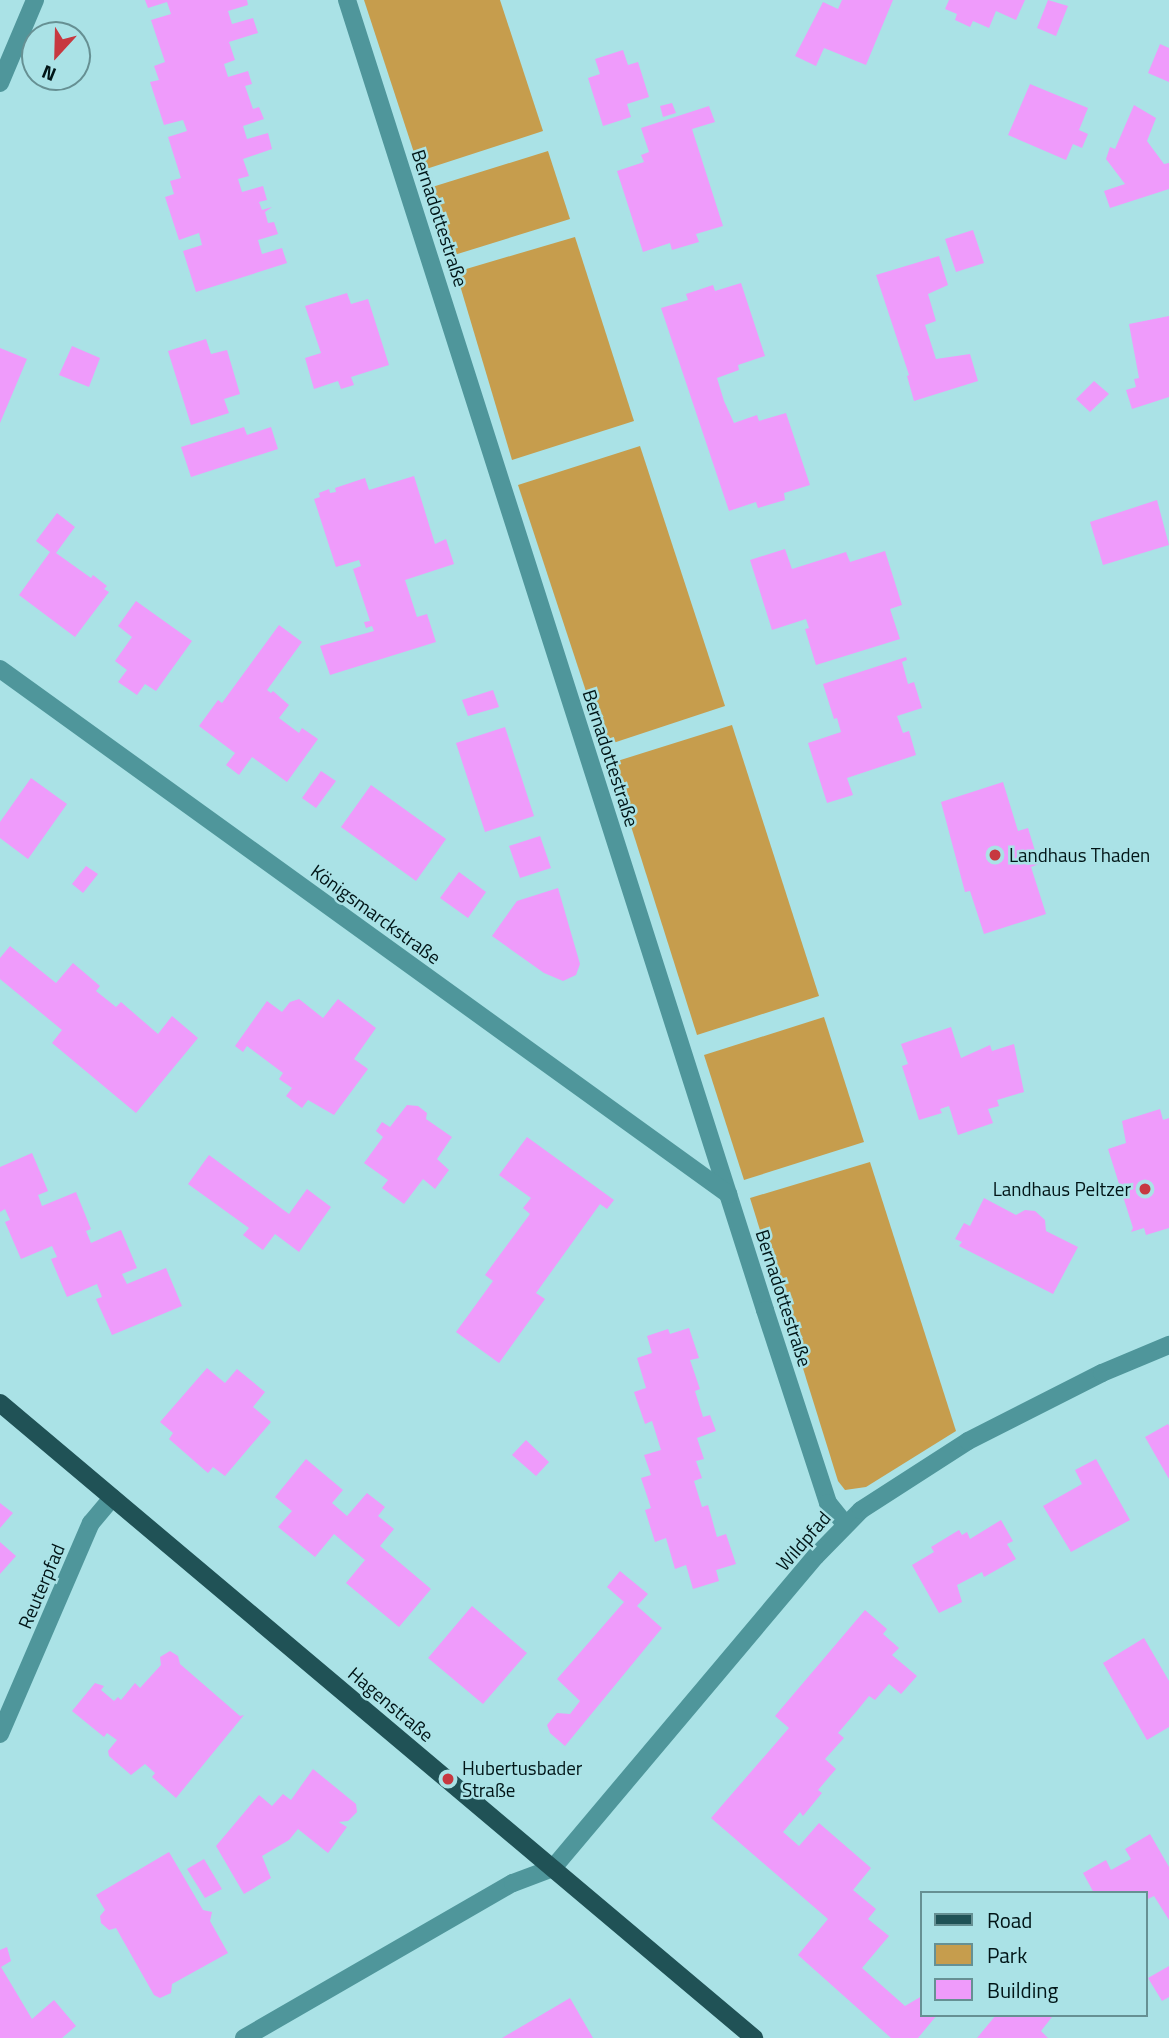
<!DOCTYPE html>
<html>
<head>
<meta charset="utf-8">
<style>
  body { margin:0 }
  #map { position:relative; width:1169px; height:2038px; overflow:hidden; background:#aae2e6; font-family:"Titillium Web",sans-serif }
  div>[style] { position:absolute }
  .green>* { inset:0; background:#c69d4d }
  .building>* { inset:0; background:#ef9bfb }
  .minor>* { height:18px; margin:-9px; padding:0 9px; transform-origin:9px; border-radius:9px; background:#4f969b }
  .major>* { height:18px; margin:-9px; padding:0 9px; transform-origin:9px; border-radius:9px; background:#205256 }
  .dots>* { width:19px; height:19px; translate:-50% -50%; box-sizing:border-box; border:4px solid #aae2e6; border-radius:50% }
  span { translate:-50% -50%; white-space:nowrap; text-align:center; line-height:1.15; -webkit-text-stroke:5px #aae2e6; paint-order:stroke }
  .street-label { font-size:19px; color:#011517 }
  .poi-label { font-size:19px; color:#011517 }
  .left { translate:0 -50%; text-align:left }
  .right { translate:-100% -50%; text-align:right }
  .legend { position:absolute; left:920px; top:1891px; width:228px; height:126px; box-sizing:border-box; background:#aae2e6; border:2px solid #669093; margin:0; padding:9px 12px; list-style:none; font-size:21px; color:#011517 }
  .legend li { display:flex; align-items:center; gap:14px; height:35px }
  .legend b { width:35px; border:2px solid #669093 }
  .north { position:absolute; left:21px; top:21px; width:70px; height:70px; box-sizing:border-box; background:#aae2e6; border:2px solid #669093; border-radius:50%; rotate:202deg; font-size:19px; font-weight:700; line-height:28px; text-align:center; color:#011517 }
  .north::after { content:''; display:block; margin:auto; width:24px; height:32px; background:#c73840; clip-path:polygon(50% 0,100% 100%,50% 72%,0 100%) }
</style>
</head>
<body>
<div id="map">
  <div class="green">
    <div style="clip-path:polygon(364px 0,500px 0,543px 131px,420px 171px)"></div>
    <div style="clip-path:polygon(548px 151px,570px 219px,451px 256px,429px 188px)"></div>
    <div style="clip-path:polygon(575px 237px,634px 421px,512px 460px,456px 272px)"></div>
    <div style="clip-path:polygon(640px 446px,725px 706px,604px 746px,518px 485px)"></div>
    <div style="clip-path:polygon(732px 725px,819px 996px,697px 1035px,611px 763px)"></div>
    <div style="clip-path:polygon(824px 1017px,864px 1142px,744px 1180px,704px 1055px)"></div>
    <div style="clip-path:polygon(870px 1162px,956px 1431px,866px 1487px,845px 1490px,838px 1481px,750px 1198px)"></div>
  </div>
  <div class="building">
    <div style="clip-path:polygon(145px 0,247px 0,248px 5px,228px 11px,232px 24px,253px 18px,258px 33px,229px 42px,235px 60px,224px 64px,228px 77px,248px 71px,252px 84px,245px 86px,253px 109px,259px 107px,264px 119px,243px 126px,247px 139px,268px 133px,272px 149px,243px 159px,249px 176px,238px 179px,242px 192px,263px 186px,267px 200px,259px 202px,262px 210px,272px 207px,265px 212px,268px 223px,274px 222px,278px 234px,258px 240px,262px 254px,282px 248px,287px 263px,196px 292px,183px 251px,202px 245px,199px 233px,179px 240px,165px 197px,174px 194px,170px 181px,181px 178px,168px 137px,187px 131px,183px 120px,164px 125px,150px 82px,159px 80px,154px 66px,165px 62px,151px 20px,171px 14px,167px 2px,148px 8px)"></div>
    <div style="clip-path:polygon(842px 0,893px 0,866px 65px,824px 48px,816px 66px,795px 56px,823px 2px,838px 9px)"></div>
    <div style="clip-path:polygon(949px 0,1025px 0,1016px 20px,996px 11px,989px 28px,973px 21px,970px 27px,955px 20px,957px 14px,945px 9px)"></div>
    <div style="clip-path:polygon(1048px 0,1068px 6px,1056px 36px,1037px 28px)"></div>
    <div style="clip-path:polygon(1160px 44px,1169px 48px,1169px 82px,1148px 73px)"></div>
    <div style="clip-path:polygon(623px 50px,628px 65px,638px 62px,649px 97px,627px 104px,631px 117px,603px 126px,588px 78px,600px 74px,595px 59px)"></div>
    <div style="clip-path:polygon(1030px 84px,1088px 108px,1079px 130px,1088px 134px,1082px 148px,1073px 144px,1066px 160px,1008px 135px)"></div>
    <div style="clip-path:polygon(672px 103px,676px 113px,663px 117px,660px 106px)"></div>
    <div style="clip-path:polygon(1134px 105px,1156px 118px,1147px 141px,1164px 164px,1169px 163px,1169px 189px,1110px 208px,1104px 191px,1125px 184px,1106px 159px,1110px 147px,1115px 149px)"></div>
    <div style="clip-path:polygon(709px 106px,715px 122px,692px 129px,723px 226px,696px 234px,699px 242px,672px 250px,670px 243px,643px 252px,617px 171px,644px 162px,641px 155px,649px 152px,641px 128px)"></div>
    <div style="clip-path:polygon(973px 230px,984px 263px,956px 272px,945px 239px)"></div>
    <div style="clip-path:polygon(939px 256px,948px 285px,928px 294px,936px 321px,925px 325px,936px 359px,970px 354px,978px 381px,914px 401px,907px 376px,909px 375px,876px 275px)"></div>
    <div style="clip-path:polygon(741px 283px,765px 356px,738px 365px,739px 370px,717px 378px,724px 401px,734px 423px,757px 415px,759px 421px,786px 413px,810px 485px,784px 493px,785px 500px,758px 508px,756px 502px,729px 511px,661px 308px,688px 300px,686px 294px,713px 285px,715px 291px)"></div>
    <div style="clip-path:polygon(347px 293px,351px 304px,368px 299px,389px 365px,351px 377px,354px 385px,341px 389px,338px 381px,314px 389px,305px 358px,321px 353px,305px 306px)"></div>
    <div style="clip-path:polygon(1169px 316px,1169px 397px,1132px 409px,1126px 390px,1136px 387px,1134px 379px,1139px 378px,1129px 324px)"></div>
    <div style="clip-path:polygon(206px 339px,211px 354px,227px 350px,240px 394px,224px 399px,229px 413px,191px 425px,168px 351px)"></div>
    <div style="clip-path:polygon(72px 346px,100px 358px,89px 387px,59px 375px)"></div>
    <div style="clip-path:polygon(0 348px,27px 359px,0 423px)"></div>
    <div style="clip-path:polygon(1094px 381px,1109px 394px,1090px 412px,1076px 399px)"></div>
    <div style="clip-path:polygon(244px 427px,247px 435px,271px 427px,278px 449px,191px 477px,181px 447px)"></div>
    <div style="clip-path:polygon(414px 476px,435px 544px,446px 539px,454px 564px,405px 580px,417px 617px,427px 614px,436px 642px,330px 675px,320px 646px,374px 631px,372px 626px,366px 628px,364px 622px,370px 621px,353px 569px,361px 566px,359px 560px,336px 567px,314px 499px,320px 497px,319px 493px,329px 489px,330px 493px,336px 492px,335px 488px,365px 478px,369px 490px)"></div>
    <div style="clip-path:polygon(1157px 500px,1169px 545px,1103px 565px,1090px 522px)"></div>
    <div style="clip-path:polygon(57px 513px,75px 527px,56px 553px,91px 578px,93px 575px,107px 586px,104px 589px,109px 592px,75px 637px,19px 595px,50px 552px,36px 541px)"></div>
    <div style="clip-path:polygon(785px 549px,792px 569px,846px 552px,850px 562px,885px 551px,902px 605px,890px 609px,900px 639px,816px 665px,805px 629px,809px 628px,806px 619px,772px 630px,750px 560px)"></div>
    <div style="clip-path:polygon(136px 601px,192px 641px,156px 691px,145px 684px,137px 695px,118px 682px,127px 670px,115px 661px,132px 637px,118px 626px)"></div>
    <div style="clip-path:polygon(279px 625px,302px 642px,267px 690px,271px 693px,273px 691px,289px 705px,279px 718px,299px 733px,302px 728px,318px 739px,287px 782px,252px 757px,239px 775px,226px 765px,235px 753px,199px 726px,218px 700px,222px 703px)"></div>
    <div style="clip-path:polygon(906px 657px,907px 660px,902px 662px,908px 684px,914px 682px,922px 708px,897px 716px,903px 733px,909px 731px,916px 755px,847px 778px,853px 795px,827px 803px,808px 743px,841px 732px,837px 718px,834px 719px,823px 684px)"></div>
    <div style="clip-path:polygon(493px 690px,499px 707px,468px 716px,462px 700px)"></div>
    <div style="clip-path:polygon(505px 727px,534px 816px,485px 832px,456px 743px)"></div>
    <div style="clip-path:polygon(321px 771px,336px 781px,316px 808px,302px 798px)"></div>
    <div style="clip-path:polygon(31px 778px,67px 804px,28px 859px,0 838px,0 822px)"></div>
    <div style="clip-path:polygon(1003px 782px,1018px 831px,1028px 828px,1039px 864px,1031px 867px,1046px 914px,984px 934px,970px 891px,965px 892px,941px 802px)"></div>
    <div style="clip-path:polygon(371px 785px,446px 839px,416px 881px,341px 827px)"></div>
    <div style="clip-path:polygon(540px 836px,551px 868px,520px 878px,509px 846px)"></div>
    <div style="clip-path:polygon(86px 866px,98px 874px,83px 893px,72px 884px)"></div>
    <div style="clip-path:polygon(459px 872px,486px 892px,468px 918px,440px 898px)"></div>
    <div style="clip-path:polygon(558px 888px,580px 964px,576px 975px,563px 981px,544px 973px,492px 936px,517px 901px)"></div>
    <div style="clip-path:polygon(10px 946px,56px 983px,73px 963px,100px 986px,96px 991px,116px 1007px,121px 1002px,158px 1034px,172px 1016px,198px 1038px,136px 1113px,52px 1043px,62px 1030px,0 979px,0 958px)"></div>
    <div style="clip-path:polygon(299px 999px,323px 1018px,338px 999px,376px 1028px,354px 1059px,368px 1069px,334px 1115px,308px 1100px,302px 1108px,286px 1096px,292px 1088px,279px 1079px,283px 1073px,247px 1046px,243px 1052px,235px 1046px,267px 1001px,282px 1012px,290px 1002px)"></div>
    <div style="clip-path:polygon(951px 1027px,961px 1058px,990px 1045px,992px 1051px,1014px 1044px,1024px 1092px,997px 1100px,999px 1106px,988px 1109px,993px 1123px,958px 1135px,949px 1106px,940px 1109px,942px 1113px,919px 1120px,902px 1066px,908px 1064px,901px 1044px)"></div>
    <div style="clip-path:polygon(407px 1105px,418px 1106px,427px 1113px,426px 1119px,452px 1137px,437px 1159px,449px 1170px,435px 1189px,423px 1179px,404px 1204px,382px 1188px,388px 1180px,364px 1163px,383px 1137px,376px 1131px,382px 1122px,390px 1127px)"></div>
    <div style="clip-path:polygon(1160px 1109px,1163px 1120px,1169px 1118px,1169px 1228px,1146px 1235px,1144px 1228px,1131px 1232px,1133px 1228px,1108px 1149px,1126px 1143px,1122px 1121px)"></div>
    <div style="clip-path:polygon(527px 1137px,614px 1200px,607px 1209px,600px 1204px,536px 1293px,545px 1299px,499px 1363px,456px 1332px,493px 1281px,485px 1275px,530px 1214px,523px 1208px,531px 1198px,499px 1175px)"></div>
    <div style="clip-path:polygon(32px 1153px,48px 1191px,38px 1195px,42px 1206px,76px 1192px,91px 1229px,86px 1231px,91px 1243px,121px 1230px,137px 1268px,122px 1274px,127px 1284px,166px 1268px,182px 1306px,112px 1335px,96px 1299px,102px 1297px,97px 1284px,67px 1297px,51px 1259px,57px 1257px,52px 1246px,21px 1259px,5px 1222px,10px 1220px,5px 1209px,0 1212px,0 1167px)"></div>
    <div style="clip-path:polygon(209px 1155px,289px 1214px,307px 1189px,331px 1207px,299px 1252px,275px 1234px,263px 1250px,243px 1235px,249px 1228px,188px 1184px)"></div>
    <div style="clip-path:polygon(984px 1198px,1016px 1215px,1025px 1210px,1035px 1211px,1045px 1220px,1046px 1231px,1078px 1247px,1053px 1294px,959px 1246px,962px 1242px,955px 1239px,964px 1223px,970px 1226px)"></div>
    <div style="clip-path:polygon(689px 1328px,699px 1358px,690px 1360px,700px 1389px,695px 1391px,703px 1417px,710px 1415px,716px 1431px,697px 1438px,704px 1459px,696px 1461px,702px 1478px,694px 1481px,702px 1507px,708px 1505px,717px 1537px,726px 1534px,736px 1564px,716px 1570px,719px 1581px,693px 1589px,686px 1565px,675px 1569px,666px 1538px,655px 1542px,645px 1510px,651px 1508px,641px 1478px,651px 1475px,644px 1455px,661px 1450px,652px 1421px,645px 1424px,634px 1392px,646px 1388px,637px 1358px,652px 1353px,647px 1336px,668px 1329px,670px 1334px)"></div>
    <div style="clip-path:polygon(207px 1368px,225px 1383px,237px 1369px,265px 1392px,253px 1407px,271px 1422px,225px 1476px,213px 1467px,208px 1473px,169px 1439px,173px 1433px,160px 1422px)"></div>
    <div style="clip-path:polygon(1168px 1424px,1169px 1426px,1169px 1479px,1145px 1437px)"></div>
    <div style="clip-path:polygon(526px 1440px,549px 1462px,536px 1476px,512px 1455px)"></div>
    <div style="clip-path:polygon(306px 1459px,343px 1490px,332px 1503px,347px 1516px,367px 1493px,385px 1507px,378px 1516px,394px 1529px,380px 1546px,431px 1589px,399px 1627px,346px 1583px,365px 1560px,334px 1534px,315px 1557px,278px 1527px,292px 1511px,275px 1497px)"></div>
    <div style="clip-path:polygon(1096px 1459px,1130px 1520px,1071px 1552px,1043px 1506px,1082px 1484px,1075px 1470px)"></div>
    <div style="clip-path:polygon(0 1503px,13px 1513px,0 1528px)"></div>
    <div style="clip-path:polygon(1001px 1520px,1013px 1541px,1007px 1544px,1016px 1559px,984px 1577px,982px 1572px,957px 1585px,962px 1602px,939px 1613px,912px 1565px,934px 1552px,931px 1547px,959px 1530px,962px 1535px,967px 1532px,970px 1539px)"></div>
    <div style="clip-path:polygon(0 1542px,16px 1556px,0 1574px)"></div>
    <div style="clip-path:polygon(620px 1571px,648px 1594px,637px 1606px,662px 1628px,565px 1746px,550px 1733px,547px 1725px,557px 1713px,570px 1714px,580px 1701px,557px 1679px,624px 1602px,607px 1587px)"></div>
    <div style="clip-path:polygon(472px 1606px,527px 1653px,483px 1704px,428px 1658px)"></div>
    <div style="clip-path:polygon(865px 1610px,887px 1629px,883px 1634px,899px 1648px,892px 1655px,917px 1676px,901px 1694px,889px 1684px,875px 1700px,869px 1696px,856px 1712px,838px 1733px,844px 1738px,825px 1759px,836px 1769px,818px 1790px,822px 1793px,803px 1816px,800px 1812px,783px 1832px,799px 1846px,819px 1823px,871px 1868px,853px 1890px,876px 1909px,868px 1919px,889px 1936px,862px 1968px,905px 2006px,922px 1996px,922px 2015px,937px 2015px,918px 2038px,891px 2038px,798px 1955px,828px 1919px,711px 1818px,789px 1728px,775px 1716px)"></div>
    <div style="clip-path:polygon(1144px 1638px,1169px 1681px,1169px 1727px,1147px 1740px,1103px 1663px)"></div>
    <div style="clip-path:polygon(170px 1651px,178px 1656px,180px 1664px,240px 1716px,244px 1715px,176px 1798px,152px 1777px,155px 1773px,145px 1764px,131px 1775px,109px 1756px,108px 1751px,117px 1740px,107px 1733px,104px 1737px,72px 1711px,95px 1683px,104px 1686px,101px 1690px,114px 1701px,118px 1697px,121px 1700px,135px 1683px,140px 1688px,161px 1665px,160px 1657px)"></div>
    <div style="clip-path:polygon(313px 1769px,356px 1804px,357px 1812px,348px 1821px,339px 1822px,347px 1827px,328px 1853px,298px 1829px,289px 1840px,262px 1856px,271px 1878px,244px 1894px,216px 1846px,259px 1795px,272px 1806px,283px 1794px,291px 1800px)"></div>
    <div style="clip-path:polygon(1150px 1834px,1169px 1867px,1169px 1920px,1154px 1896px,1146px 1900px,1146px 1893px,1094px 1893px,1083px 1873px,1106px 1860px,1111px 1870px,1131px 1859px,1125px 1849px)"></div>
    <div style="clip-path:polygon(169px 1852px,203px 1910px,212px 1912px,210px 1921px,228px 1953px,172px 1984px,171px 1993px,160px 1998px,154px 1995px,116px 1928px,109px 1930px,101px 1923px,100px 1916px,105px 1910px,96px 1895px)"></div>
    <div style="clip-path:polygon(204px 1859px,222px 1889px,205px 1898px,187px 1869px)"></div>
    <div style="clip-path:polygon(7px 1947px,11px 1961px,1px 1967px,32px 2019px,54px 2000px,76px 2026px,62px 2038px,0 2038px,0 1950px)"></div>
    <div style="clip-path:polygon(1169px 1966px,1169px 1997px,1162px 2001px,1148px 1978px)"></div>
    <div style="clip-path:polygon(570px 1998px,593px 2038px,502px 2038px)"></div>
    <div style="clip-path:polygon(996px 2015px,1050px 2015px,1052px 2017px,1041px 2031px,1048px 2038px,977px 2038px)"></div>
  </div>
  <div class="minor">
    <div style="left:347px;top:0;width:1375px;rotate:72.3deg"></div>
    <div style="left:765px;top:1310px;width:203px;rotate:71.9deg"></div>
    <div style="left:828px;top:1503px;width:27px;rotate:51deg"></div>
    <div style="left:0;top:83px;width:90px;rotate:-67.1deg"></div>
    <div style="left:0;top:669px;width:898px;rotate:35.8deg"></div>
    <div style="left:0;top:1734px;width:230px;rotate:-66.7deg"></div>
    <div style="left:91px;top:1523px;width:33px;rotate:-50deg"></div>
    <div style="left:244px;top:2038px;width:310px;rotate:-30deg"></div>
    <div style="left:513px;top:1883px;width:43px;rotate:-20.6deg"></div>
    <div style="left:553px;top:1868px;width:408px;rotate:-49.9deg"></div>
    <div style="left:816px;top:1556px;width:64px;rotate:-45.6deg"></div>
    <div style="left:861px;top:1510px;width:127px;rotate:-32.8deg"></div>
    <div style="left:968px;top:1441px;width:150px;rotate:-26.9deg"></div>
    <div style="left:1102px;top:1373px;width:73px;rotate:-22.7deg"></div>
  </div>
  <div class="major">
    <div style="left:0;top:1403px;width:986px;rotate:40.1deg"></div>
  </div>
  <div class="dots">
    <div style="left:995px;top:855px;background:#c73840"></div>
    <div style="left:1145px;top:1189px;background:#c73840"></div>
    <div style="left:448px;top:1779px;background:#c73840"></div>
  </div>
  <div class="street-label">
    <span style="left:440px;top:218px;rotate:72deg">Bernadottestraße</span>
    <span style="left:611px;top:758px;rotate:72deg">Bernadottestraße</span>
    <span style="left:376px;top:914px;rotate:36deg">Königsmarckstraße</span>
    <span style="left:784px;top:1298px;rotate:72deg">Bernadottestraße</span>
    <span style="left:803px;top:1541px;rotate:-49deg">Wildpfad</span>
    <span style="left:41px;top:1586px;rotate:-67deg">Reuterpfad</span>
    <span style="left:391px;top:1704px;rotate:40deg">Hagenstraße</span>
  </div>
  <div class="poi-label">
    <span class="left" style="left:1009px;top:855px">Landhaus Thaden</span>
    <span class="right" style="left:1131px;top:1189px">Landhaus Peltzer</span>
    <span class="left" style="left:462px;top:1779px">Hubertusbader<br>Straße</span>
  </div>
  <ul class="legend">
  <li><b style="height:9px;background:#205256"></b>Road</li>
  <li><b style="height:19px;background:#c69d4d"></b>Park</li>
  <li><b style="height:19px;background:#ef9bfb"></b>Building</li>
  </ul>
  <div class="north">N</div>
</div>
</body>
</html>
